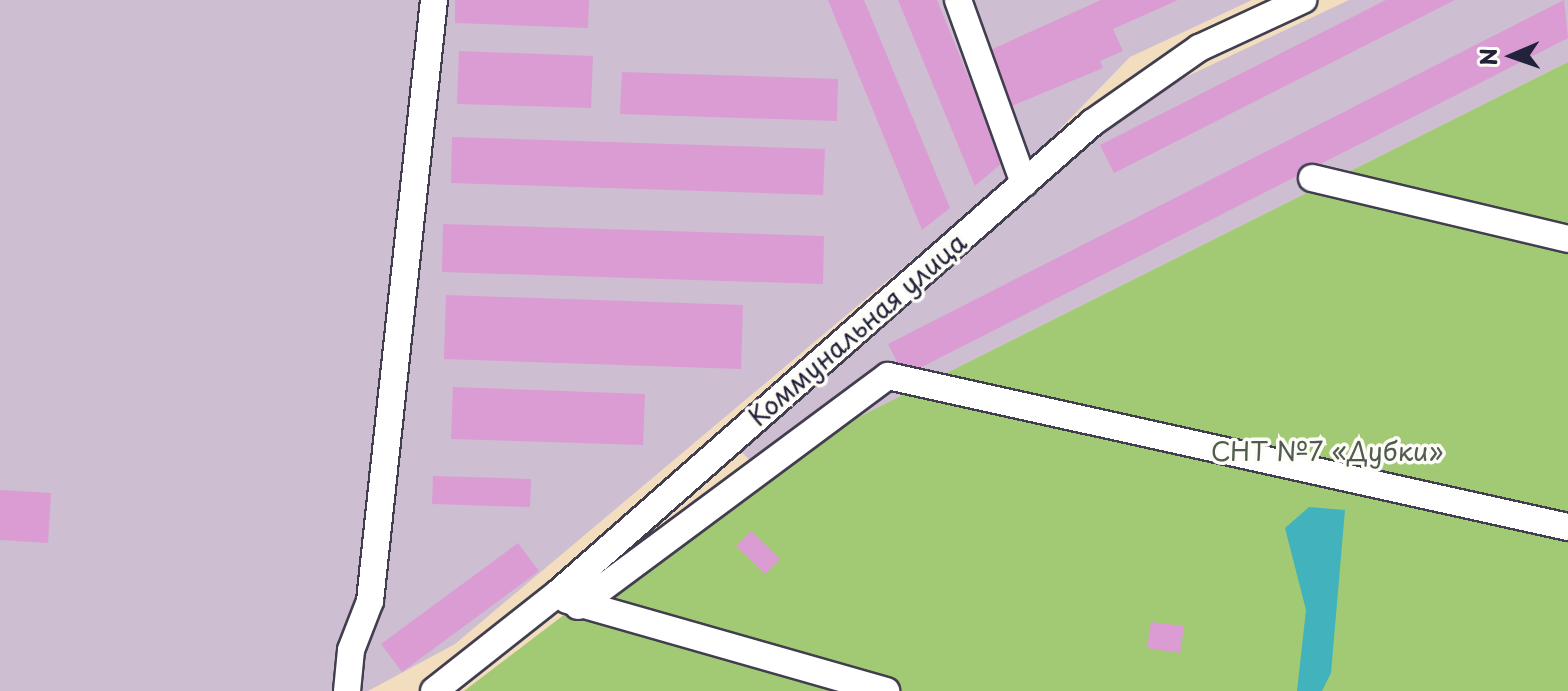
<!DOCTYPE html>
<html>
<head>
<meta charset="utf-8">
<style>
  body { margin:0 }
  #map { position:relative; width:1568px; height:691px; overflow:hidden; background:#f2ddbf; font-family:"Playpen Sans",sans-serif }
  div>[style] { position:absolute }
  .industrial>* { inset:0; background:#cebed1 }
  .green>* { inset:0; background:#a2c974 }
  .water>* { inset:0; background:#42b2bc }
  .building>* { inset:0; background:#db9cd4 }
  .roads { filter:drop-shadow(2px 0 #413e4f) drop-shadow(-2px 0 #413e4f) drop-shadow(0 2px #413e4f) drop-shadow(0 -2px #413e4f) }
  .minor>* { height:26px; margin:-13px; padding:0 13px; transform-origin:13px; border-radius:13px; background:#fff }
  span { translate:-50% -50%; white-space:nowrap; text-align:center; line-height:1.15; -webkit-text-stroke:7px #fdfcf7; paint-order:stroke }
  .street-label { font-size:26px; color:#22223b }
  .park-label { font-size:26px; color:#4f5c4f }
  .north { position:absolute; left:1472px; top:16px; width:80px; height:80px; -webkit-text-stroke:6px #fdfcf7; paint-order:stroke; rotate:268deg; font-size:22px; font-weight:700; line-height:32px; text-align:center; color:#22223b }
  .north::after { content:''; display:block; margin:auto; width:28px; height:36px; background:#22223b; clip-path:polygon(50% 0,100% 100%,50% 72%,0 100%) }
</style>
</head>
<body>
<div id="map">
  <div class="industrial">
    <div style="clip-path:polygon(0 0,1252px 0,1130px 57px,1026px 164px,455px 644px,368px 691px,0 691px)"></div>
    <div style="clip-path:polygon(1349px 0,1568px 0,1568px 62px,757px 468px,734px 444px,1135px 101px)"></div>
  </div>
  <div class="green">
    <div style="clip-path:polygon(1568px 62px,1568px 691px,464px 691px,757px 468px)"></div>
  </div>
  <div class="water">
    <div style="clip-path:polygon(1309px 507px,1345px 510px,1331px 673px,1322px 691px,1297px 691px,1306px 610px,1285px 528px)"></div>
  </div>
  <div class="building">
    <div style="clip-path:polygon(455px 0,589px 0,588px 28px,455px 23px)"></div>
    <div style="clip-path:polygon(828px 0,864px 0,950px 208px,922px 230px)"></div>
    <div style="clip-path:polygon(898px 0,937px 0,1003px 162px,975px 186px)"></div>
    <div style="clip-path:polygon(1101px 0,1178px 0,1113px 29px,1123px 51px,1100px 61px,1103px 68px,1002px 110px,979px 55px)"></div>
    <div style="clip-path:polygon(1386px 0,1455px 0,1114px 173px,1100px 145px)"></div>
    <div style="clip-path:polygon(1564px 0,1568px 38px,904px 376px,888px 344px)"></div>
    <div style="clip-path:polygon(459px 51px,593px 56px,591px 108px,457px 104px)"></div>
    <div style="clip-path:polygon(622px 72px,838px 79px,837px 121px,620px 114px)"></div>
    <div style="clip-path:polygon(452px 137px,825px 149px,823px 195px,451px 183px)"></div>
    <div style="clip-path:polygon(443px 224px,824px 236px,823px 284px,442px 272px)"></div>
    <div style="clip-path:polygon(446px 295px,743px 305px,741px 369px,444px 359px)"></div>
    <div style="clip-path:polygon(453px 387px,645px 394px,643px 445px,451px 439px)"></div>
    <div style="clip-path:polygon(433px 476px,531px 479px,530px 507px,432px 504px)"></div>
    <div style="clip-path:polygon(0 490px,51px 493px,48px 543px,0 540px)"></div>
    <div style="clip-path:polygon(751px 531px,780px 559px,765px 574px,736px 546px)"></div>
    <div style="clip-path:polygon(518px 543px,539px 571px,402px 672px,381px 644px)"></div>
    <div style="clip-path:polygon(1151px 622px,1184px 626px,1180px 653px,1147px 648px)"></div>
  </div>
  <div class="roads">
    <div class="minor">
      <div style="left:958px;top:0;width:195px;rotate:70.2deg"></div>
      <div style="left:1312px;top:178px;width:263px;rotate:13.4deg"></div>
      <div style="left:567px;top:600px;width:332px;rotate:15.9deg"></div>
      <div style="left:578px;top:606px;width:386px;rotate:-36.6deg"></div>
      <div style="left:888px;top:376px;width:697px;rotate:12.52deg"></div>
      <div style="left:347px;top:691px;width:41px;rotate:-84.4deg"></div>
      <div style="left:351px;top:650px;width:53px;rotate:-68.8deg"></div>
      <div style="left:370px;top:601px;width:604px;rotate:-83.92deg"></div>
      <div style="left:434px;top:691px;width:157px;rotate:-38.3deg"></div>
      <div style="left:557px;top:594px;width:713px;rotate:-41.36deg"></div>
      <div style="left:1092px;top:123px;width:131px;rotate:-35deg"></div>
      <div style="left:1199px;top:48px;width:115px;rotate:-24.8deg"></div>
    </div>
  </div>
  <div class="street-label">
    <span style="left:857px;top:329px;rotate:-41deg">Коммунальная улица</span>
  </div>
  <div class="park-label">
    <span style="left:1327px;top:451px">СНТ №7 «Дубки»</span>
  </div>
  <div class="north">N</div>
</div>
</body>
</html>
